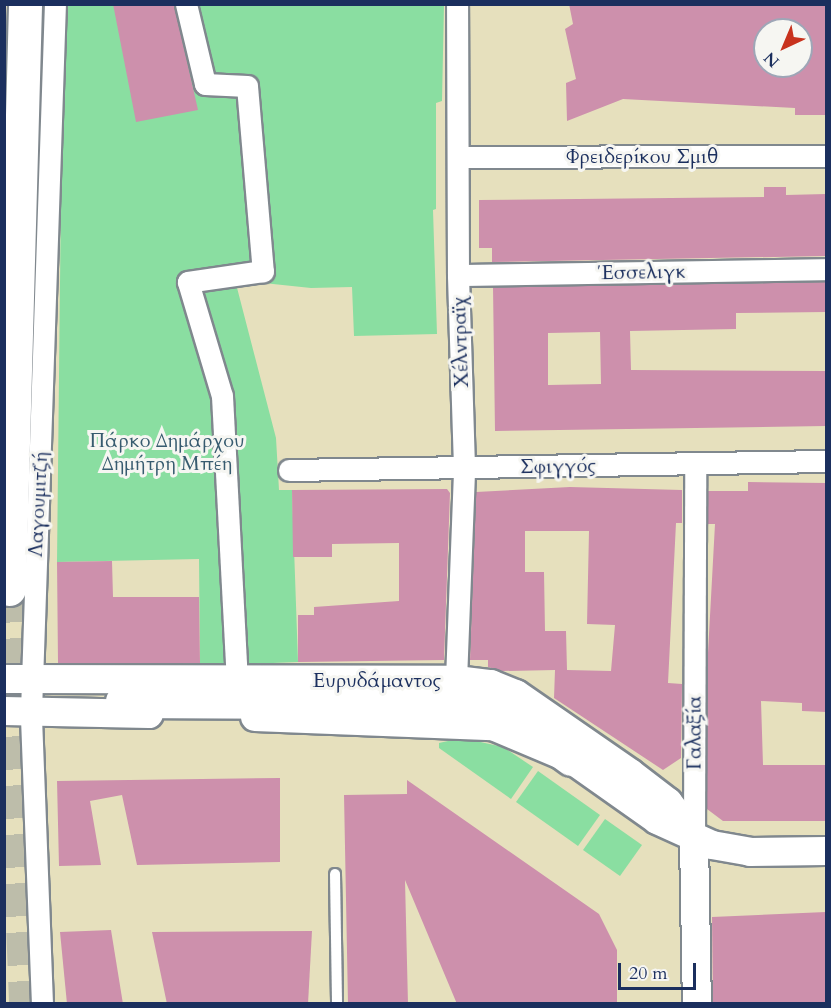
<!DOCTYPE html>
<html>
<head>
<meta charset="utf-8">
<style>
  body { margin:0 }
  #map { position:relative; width:831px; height:1008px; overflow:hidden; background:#e6e0bd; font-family:Cardo,serif }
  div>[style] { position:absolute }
  .green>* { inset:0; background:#8adea1 }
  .building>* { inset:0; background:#cd90ac }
  .primary-tunnel>* { height:33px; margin-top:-16.5px; transform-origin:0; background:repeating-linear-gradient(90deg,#bdbdaa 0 33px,transparent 0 49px) }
  .roads { filter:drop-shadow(2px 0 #80888e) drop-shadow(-2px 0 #80888e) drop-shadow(0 2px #80888e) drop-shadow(0 -2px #80888e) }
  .lane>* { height:10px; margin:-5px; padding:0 5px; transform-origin:5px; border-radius:5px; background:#fff }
  .street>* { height:21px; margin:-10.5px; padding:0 10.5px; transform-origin:10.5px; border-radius:10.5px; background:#fff }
  .secondary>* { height:28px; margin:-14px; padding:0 14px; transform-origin:14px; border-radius:14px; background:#fff }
  .primary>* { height:33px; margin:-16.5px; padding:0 16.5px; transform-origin:16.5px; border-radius:16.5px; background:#fff }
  span { translate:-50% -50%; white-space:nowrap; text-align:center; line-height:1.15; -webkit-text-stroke:6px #f6f6f2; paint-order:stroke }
  .street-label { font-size:20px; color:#1b2f5e }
  .park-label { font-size:20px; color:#375b6f }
  .frame { position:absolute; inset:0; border:6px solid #1b2f5e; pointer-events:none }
  .north { position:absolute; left:753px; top:18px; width:60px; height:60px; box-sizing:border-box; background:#f6f6f2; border:2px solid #9ea6b7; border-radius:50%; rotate:224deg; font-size:16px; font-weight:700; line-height:24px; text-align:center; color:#1b2f5e }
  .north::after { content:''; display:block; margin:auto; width:21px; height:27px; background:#c8321e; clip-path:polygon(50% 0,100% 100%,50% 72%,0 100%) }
  .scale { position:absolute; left:618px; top:963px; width:78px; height:27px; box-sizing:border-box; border:3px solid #1b2f5e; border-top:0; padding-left:8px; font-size:18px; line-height:21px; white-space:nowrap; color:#1b2f5e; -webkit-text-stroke:4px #f6f6f2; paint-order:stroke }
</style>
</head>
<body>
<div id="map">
  <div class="green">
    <div style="clip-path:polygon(63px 5px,444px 5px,442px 101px,436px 103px,436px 209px,433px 210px,437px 334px,354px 336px,352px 287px,311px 288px,235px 280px,276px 438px,279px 490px,292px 490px,298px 662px,200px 666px,199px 559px,57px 562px)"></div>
    <div style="clip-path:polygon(448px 741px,476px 741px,503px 747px,533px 767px,511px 799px,439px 748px,439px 743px)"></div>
    <div style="clip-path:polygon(538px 771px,600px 815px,578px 846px,516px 802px)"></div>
    <div style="clip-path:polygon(605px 819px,642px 845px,620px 876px,583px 850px)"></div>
  </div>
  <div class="building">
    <div style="clip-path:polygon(113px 4px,174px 4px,198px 110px,136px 122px)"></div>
    <div style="clip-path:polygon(evenodd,569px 4px,826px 4px,826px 115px,795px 115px,795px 108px,623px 99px,567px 121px,566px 83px,576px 79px,565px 29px,573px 24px,569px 4px,765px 30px,801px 30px,801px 66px,765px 66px,765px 30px)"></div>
    <div style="clip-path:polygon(764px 187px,786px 187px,786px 195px,826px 194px,826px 256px,492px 262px,492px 248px,479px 248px,479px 200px,764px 197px)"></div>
    <div style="clip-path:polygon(evenodd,826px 282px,826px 312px,736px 313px,736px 329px,630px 331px,631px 370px,826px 371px,826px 426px,495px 431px,493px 287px,826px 282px,600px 332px,601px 384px,548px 385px,548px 333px,600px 332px)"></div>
    <div style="clip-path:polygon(748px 482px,826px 483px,826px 712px,802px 711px,802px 703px,761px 701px,763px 765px,826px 765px,826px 821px,723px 821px,707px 809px,707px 671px,715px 524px,708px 524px,708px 491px,748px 491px)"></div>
    <div style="clip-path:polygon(evenodd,570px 487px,682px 490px,682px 523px,676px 523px,668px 683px,682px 684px,681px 758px,663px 770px,554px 698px,555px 670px,502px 671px,488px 667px,488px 660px,470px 660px,476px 492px,570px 487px,525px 531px,589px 531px,587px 624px,615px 625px,611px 671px,567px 670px,566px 631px,545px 631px,544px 572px,525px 572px,525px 531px)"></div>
    <div style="clip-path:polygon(447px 489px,450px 493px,444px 660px,298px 662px,298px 615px,314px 615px,314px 607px,399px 601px,399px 543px,332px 544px,332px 557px,293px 557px,292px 490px)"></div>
    <div style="clip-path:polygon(112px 561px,113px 597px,199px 597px,200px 663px,58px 663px,57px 562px)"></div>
    <div style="clip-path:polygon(280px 778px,280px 862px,137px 865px,122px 795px,90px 801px,101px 865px,59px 866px,57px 781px)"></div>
    <div style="clip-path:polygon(407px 780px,599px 914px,617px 950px,617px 1004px,457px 1004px,405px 880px,408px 1004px,348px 1004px,344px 795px,407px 794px)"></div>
    <div style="clip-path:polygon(826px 912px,826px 1004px,713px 1004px,712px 917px)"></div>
    <div style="clip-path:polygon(111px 930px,123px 1004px,67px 1004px,60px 932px)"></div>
    <div style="clip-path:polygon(312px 931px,308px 1004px,167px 1004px,152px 932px)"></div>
  </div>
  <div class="primary-tunnel">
    <div style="left:9px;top:589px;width:415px;rotate:87.7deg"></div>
  </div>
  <div class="roads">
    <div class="lane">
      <div style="left:335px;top:874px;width:130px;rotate:89.1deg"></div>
    </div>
    <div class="street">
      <div style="left:186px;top:4px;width:82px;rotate:76.6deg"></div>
      <div style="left:205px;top:84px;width:42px;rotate:2.7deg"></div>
      <div style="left:247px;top:86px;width:186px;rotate:85.1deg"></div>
      <div style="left:263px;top:271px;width:76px;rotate:171.7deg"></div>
      <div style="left:188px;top:282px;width:119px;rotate:73.4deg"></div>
      <div style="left:222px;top:396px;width:283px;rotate:87deg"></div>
      <div style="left:458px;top:157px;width:368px;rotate:-0.2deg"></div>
      <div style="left:458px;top:275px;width:368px;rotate:-0.9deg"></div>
      <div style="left:289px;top:470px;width:537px;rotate:-0.96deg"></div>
      <div style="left:456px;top:680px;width:213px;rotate:-87.8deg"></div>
      <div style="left:464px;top:467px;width:192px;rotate:-91.8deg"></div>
      <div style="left:458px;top:275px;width:271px;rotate:-90.2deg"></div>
      <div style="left:694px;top:838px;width:375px;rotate:-89.8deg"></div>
      <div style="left:42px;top:1004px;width:293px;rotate:-92.2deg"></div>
      <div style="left:31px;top:711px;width:707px;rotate:-88.06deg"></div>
    </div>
    <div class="secondary">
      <div style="left:4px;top:679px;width:452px;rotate:0.1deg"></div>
      <div style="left:456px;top:680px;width:35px;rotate:7deg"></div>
      <div style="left:491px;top:684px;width:27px;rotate:22deg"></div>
      <div style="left:516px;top:694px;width:139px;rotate:34.7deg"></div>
      <div style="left:630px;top:773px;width:48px;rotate:37.3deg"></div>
      <div style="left:668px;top:802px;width:39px;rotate:53deg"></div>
      <div style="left:4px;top:711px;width:145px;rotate:1.2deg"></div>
      <div style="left:255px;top:717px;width:238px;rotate:2.2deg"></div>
      <div style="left:493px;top:726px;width:85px;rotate:22.9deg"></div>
      <div style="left:571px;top:759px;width:105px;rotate:35.3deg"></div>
      <div style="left:657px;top:820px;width:60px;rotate:24.4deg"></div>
      <div style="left:712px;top:845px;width:39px;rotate:10deg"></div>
      <div style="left:750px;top:852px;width:76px;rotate:-0.8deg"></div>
      <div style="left:694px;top:838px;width:166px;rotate:89deg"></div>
    </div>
    <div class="primary">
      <div style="left:9px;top:589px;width:585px;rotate:-88.43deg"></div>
      <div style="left:122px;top:701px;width:353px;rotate:0.3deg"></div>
      <div style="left:475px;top:703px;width:43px;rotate:20.6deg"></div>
      <div style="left:515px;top:718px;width:69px;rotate:36.2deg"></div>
    </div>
  </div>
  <div class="street-label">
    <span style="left:642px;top:156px">Φρειδερίκου Σμιθ</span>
    <span style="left:642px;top:272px;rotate:-1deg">Έσσελιγκ</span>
    <span style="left:460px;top:342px;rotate:-92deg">Χέλντραϊχ</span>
    <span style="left:558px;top:466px;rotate:-1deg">Σφιγγός</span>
    <span style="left:38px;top:504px;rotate:-87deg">Λαγουμιτζή</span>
    <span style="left:377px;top:680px">Ευρυδάμαντος</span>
    <span style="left:694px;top:733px;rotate:-90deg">Γαλαξία</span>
  </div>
  <div class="park-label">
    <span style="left:167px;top:452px">Πάρκο Δημάρχου<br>Δημήτρη Μπέη</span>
  </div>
  <div class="frame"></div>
  <div class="north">N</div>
  <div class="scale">20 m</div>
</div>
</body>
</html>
